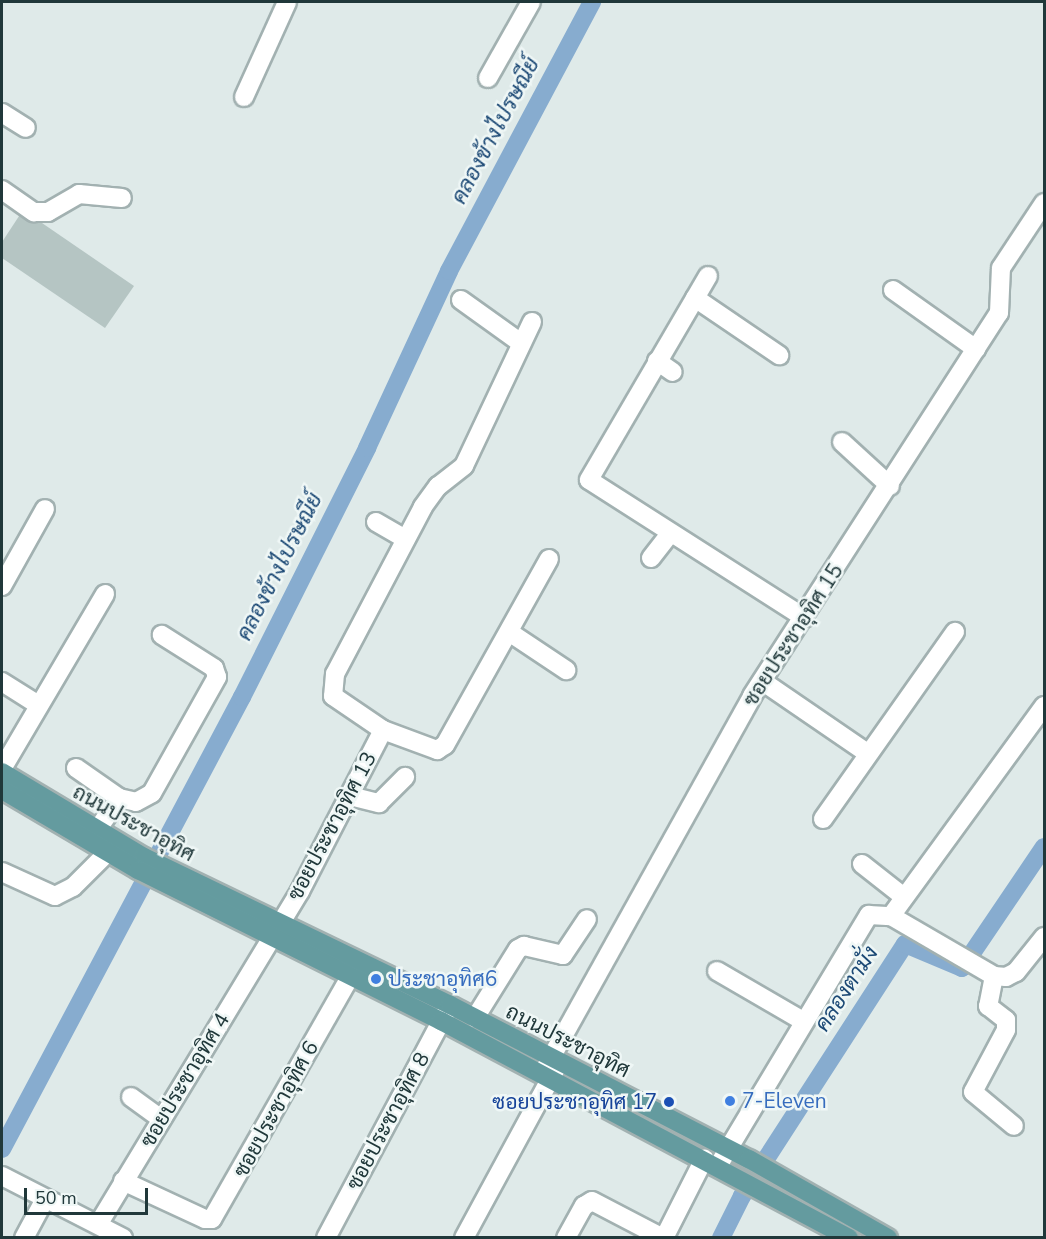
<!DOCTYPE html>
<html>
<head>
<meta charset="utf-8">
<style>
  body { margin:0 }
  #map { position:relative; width:1046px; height:1239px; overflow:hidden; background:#dfeae9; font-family:"Nunito Sans",Sarabun,sans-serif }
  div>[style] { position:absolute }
  .canal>* { height:18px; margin:-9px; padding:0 9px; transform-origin:9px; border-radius:9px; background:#87accf }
  .building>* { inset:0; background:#b5c5c3 }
  .roads { filter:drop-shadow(2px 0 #a2b1b1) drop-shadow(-2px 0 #a2b1b1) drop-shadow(0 2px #a2b1b1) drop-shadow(0 -2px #a2b1b1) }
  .minor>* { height:18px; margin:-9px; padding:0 9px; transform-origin:9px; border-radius:9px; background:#fff }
  .major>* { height:18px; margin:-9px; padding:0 9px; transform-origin:9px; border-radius:9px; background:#649b9f }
  .dots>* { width:16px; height:16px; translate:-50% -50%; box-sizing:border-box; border:3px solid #eff7f6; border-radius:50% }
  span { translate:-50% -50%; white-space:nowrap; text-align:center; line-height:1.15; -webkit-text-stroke:5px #eff7f6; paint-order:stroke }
  .street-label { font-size:21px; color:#20383a }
  .shop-label { font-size:21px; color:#366cbe }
  .left { translate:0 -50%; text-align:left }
  .transit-label { font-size:21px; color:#164399 }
  .right { translate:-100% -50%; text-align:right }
  .water-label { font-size:22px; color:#1c4975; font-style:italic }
  .frame { position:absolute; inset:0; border:3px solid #20383a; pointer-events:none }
  .scale { position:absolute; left:24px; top:1188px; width:124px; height:27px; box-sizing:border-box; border:3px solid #20383a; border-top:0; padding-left:8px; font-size:18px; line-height:21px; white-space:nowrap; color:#20383a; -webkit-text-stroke:4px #eff7f6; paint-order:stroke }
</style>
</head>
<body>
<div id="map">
  <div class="canal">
    <div style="left:2px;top:1149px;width:512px;rotate:-62.03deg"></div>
    <div style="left:242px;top:697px;width:279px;rotate:-63.3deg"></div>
    <div style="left:367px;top:448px;width:195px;rotate:-65.1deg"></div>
    <div style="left:449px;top:271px;width:305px;rotate:-62deg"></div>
    <div style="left:721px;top:1238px;width:47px;rotate:-63.4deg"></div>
    <div style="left:742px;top:1196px;width:300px;rotate:-57.1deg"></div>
    <div style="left:905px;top:944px;width:62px;rotate:22.8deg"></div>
    <div style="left:962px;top:968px;width:146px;rotate:-55.9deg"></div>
  </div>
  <div class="building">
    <div style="clip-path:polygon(23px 210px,134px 286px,105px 328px,2px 258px,2px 242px)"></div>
  </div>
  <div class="roads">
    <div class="minor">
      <div style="left:488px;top:78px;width:87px;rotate:-60.5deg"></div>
      <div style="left:244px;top:97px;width:104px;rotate:-65.6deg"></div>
      <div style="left:2px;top:113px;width:28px;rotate:32deg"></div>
      <div style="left:2px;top:190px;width:39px;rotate:35deg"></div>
      <div style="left:34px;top:212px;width:14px"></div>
      <div style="left:48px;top:212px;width:36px;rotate:-30deg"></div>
      <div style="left:79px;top:194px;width:43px;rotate:5.3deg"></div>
      <div style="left:708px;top:276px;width:236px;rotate:120.3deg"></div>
      <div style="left:589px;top:480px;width:256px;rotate:32.6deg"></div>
      <div style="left:893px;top:290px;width:102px;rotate:35.4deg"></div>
      <div style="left:695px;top:298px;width:102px;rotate:34.2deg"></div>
      <div style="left:461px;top:300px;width:74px;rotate:35.6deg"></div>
      <div style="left:532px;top:322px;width:159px;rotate:115.3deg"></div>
      <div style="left:464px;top:466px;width:33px;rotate:142deg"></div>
      <div style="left:438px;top:486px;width:26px;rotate:126deg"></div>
      <div style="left:423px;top:507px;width:189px;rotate:117.8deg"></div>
      <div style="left:335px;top:674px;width:22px;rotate:95deg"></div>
      <div style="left:333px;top:696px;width:60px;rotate:34.2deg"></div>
      <div style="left:383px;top:730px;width:58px;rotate:20.3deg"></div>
      <div style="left:437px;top:750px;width:9px;rotate:-32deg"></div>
      <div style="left:445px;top:745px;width:213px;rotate:-60.8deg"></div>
      <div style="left:657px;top:361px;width:19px;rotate:35deg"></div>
      <div style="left:842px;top:442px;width:65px;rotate:42.5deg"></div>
      <div style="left:376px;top:522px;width:34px;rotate:30deg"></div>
      <div style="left:651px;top:558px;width:31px;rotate:-52deg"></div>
      <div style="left:2px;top:586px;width:88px;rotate:-60.8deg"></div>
      <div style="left:509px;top:632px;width:69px;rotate:33.7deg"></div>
      <div style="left:762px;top:681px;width:127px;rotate:34.4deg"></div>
      <div style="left:2px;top:682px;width:41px;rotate:32.2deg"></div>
      <div style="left:76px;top:768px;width:52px;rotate:34.9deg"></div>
      <div style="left:2px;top:769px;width:203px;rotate:-59.5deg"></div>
      <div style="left:350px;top:796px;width:30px;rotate:14deg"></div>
      <div style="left:379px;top:803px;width:37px;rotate:-45deg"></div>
      <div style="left:823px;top:819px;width:229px;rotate:-54.8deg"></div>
      <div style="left:97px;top:830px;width:39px;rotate:-55deg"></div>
      <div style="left:119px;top:798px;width:17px;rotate:13deg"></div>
      <div style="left:136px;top:802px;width:18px;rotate:-29deg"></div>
      <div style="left:152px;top:793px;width:133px;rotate:-60.7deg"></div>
      <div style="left:217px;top:677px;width:9px;rotate:-108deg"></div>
      <div style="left:214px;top:668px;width:62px;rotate:-147.6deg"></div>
      <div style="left:862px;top:864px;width:53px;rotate:38.2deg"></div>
      <div style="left:2px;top:872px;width:58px;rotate:24.4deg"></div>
      <div style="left:55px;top:896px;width:20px;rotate:-27deg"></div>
      <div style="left:73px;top:887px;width:48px;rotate:-45deg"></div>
      <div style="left:891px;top:916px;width:260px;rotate:-53.9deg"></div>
      <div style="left:717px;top:971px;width:99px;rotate:30.2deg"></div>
      <div style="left:994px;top:976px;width:31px;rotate:101deg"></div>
      <div style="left:988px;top:1006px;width:23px;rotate:38deg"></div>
      <div style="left:1006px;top:1020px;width:10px;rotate:90deg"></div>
      <div style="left:1006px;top:1030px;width:70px;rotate:118deg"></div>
      <div style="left:973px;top:1092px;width:53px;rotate:39.7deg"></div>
      <div style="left:475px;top:1018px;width:81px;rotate:-58.1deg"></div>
      <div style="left:518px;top:949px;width:7px;rotate:-27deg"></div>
      <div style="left:524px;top:946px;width:40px;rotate:13deg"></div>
      <div style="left:563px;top:955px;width:43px;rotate:-56.3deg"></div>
      <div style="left:542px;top:1074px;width:432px;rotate:-60.9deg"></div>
      <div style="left:752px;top:696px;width:456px;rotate:-57.2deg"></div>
      <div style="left:999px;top:313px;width:45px;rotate:-87.5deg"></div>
      <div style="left:1001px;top:268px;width:78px;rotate:-56.5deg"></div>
      <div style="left:131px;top:1097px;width:36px;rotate:36deg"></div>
      <div style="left:718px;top:1166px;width:293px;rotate:-59deg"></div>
      <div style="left:869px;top:915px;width:22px;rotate:3deg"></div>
      <div style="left:891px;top:916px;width:119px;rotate:30.2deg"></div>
      <div style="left:994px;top:976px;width:12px;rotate:5deg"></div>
      <div style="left:1006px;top:977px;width:11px;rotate:-27deg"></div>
      <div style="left:1016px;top:972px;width:45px;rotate:-51.3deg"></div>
      <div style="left:2px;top:1176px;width:136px;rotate:27.1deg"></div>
      <div style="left:123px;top:1181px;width:90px;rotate:24.9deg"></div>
      <div style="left:205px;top:1219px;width:7px"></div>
      <div style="left:212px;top:1219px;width:281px;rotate:-60.3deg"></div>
      <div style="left:99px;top:1223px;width:388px;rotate:-58.8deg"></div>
      <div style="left:300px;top:891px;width:181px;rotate:-62.7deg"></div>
      <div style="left:24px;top:1238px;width:44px;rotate:-61.7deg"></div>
      <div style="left:326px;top:1238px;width:259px;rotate:-62deg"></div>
      <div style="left:464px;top:1238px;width:197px;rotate:-61.5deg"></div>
      <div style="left:566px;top:1238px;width:37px;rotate:-61deg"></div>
      <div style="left:584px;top:1206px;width:9px;rotate:-32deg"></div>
      <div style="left:592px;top:1201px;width:80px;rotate:27.5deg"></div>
      <div style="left:664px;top:1238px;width:89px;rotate:-63.1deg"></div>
    </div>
    <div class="major">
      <div style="left:2px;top:772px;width:165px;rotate:30.9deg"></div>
      <div style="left:144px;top:857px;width:340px;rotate:25.8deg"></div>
      <div style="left:450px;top:1005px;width:336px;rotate:27.3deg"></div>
      <div style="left:749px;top:1159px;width:160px;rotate:29.6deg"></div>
      <div style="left:2px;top:790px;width:158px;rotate:30.5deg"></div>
      <div style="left:138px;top:870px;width:339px;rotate:26.5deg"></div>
      <div style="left:441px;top:1021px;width:462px;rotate:28deg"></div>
    </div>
  </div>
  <div class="dots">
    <div style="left:376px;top:979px;background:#3f7fe0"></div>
    <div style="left:730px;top:1101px;background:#3f7fe0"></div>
    <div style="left:669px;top:1102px;background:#1a4fb4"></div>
  </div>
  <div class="street-label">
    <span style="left:793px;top:635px;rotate:-57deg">ซอยประชาอุทิศ 15</span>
    <span style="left:134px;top:823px;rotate:29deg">ถนนประชาอุทิศ</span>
    <span style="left:332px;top:826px;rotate:-62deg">ซอยประชาอุทิศ 13</span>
    <span style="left:568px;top:1041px;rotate:27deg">ถนนประชาอุทิศ</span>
    <span style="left:185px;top:1080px;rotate:-59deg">ซอยประชาอุทิศ 4</span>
    <span style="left:276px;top:1109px;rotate:-61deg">ซอยประชาอุทิศ 6</span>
    <span style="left:388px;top:1121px;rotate:-62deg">ซอยประชาอุทิศ 8</span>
  </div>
  <div class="shop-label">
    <span class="left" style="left:388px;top:979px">ประชาอุทิศ6</span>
    <span class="left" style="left:742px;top:1101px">7-Eleven</span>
  </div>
  <div class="transit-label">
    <span class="right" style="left:657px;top:1102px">ซอยประชาอุทิศ 17</span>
  </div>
  <div class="water-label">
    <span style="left:496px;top:131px;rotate:-62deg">คลองข้างไปรษณีย์</span>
    <span style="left:280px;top:567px;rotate:-63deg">คลองข้างไปรษณีย์</span>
    <span style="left:847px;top:989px;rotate:-57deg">คลองตามั่ง</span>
  </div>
  <div class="frame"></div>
  <div class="scale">50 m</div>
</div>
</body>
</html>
